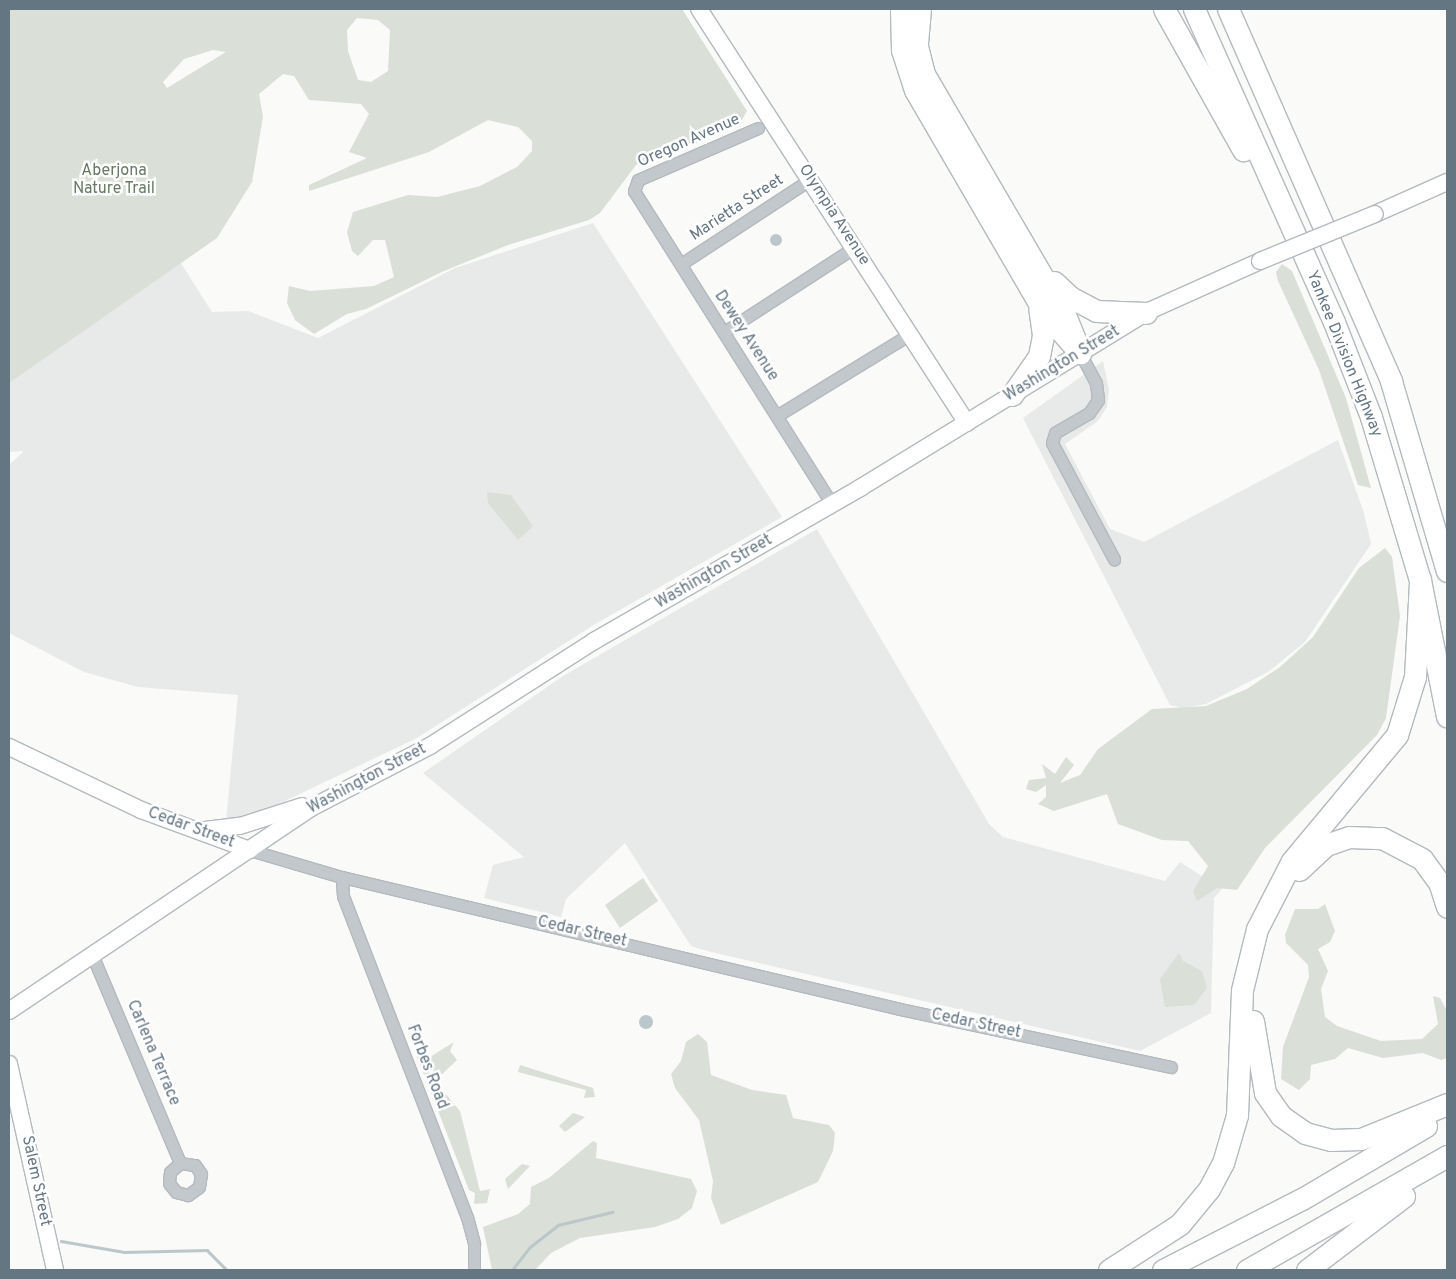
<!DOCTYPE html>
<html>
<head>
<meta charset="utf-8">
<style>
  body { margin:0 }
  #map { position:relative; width:1456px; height:1279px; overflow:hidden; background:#fafaf8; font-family:Overpass,sans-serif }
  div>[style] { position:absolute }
  .built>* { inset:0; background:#e8e9e9 }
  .green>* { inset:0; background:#dadfd7 }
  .water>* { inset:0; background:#bbc7cb }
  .round { border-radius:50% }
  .stream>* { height:2.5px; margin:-1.25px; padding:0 1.25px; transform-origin:1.25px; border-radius:1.25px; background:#bbc7cb }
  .roads { filter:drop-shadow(1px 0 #b3babf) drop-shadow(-1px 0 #b3babf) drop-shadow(0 1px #b3babf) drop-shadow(0 -1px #b3babf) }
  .street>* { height:11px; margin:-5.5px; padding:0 5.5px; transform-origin:5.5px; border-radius:5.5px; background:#c3c8cc }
  .secondary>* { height:16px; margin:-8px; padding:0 8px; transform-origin:8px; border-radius:8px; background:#fff }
  .highway>* { height:21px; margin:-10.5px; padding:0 10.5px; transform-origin:10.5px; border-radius:10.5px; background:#fff }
  .bridges { filter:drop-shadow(1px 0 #b3babf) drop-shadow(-1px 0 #b3babf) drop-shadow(0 1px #b3babf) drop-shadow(0 -1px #b3babf) }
  .secondary-bridge>* { height:16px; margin:-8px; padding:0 8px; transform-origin:8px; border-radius:8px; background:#fff }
  span { translate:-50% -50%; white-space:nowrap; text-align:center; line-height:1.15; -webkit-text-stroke:5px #fff; paint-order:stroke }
  .street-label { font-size:16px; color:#657683 }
  .park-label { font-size:16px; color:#687a64 }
  .frame { position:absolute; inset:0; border:10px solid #657683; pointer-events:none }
</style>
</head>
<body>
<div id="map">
  <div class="built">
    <div style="clip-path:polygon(593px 223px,782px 517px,592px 626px,417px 738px,262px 812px,226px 821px,238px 695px,138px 687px,84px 672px,9px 633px,9px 465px,24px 451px,9px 452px,9px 376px,177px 257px,212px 312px,248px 311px,318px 338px,455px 268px)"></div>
    <div style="clip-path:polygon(1103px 361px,1109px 389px,1107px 407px,1098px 421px,1065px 444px,1110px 529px,1144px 542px,1338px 440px,1364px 513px,1371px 544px,1305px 642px,1268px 672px,1206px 704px,1182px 708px,1170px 705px,1023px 418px)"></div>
    <div style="clip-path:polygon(817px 529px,989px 824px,1003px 837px,1165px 881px,1180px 862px,1222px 889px,1214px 898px,1211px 1013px,1140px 1051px,707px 951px,691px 946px,625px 843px,566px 899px,561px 917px,484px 898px,493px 865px,524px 857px,423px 773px,563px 676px)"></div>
  </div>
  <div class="green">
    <div style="clip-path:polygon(evenodd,9px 9px,682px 9px,747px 111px,739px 125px,721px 124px,693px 146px,664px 152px,636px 165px,600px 213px,589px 220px,508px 245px,444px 271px,366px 309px,347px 314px,314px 334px,295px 320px,287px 303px,289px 286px,310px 291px,374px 286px,394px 277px,385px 240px,373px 240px,358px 256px,352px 251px,347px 232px,353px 212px,408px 195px,437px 197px,480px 186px,517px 167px,532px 151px,532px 141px,518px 127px,488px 120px,429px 152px,309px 191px,309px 185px,367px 158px,349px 152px,369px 114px,361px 104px,309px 100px,294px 76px,283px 74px,259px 94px,263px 117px,252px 182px,217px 238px,9px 383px,9px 9px,357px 18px,378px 20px,390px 30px,388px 71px,371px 82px,358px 80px,348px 51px,347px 30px,357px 18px,9px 9px,213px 50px,226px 52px,167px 88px,163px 82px,184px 59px,213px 50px)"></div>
    <div style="clip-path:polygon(1282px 264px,1292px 271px,1346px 398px,1371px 488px,1358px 485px,1319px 370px,1278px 281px,1276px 272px)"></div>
    <div style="clip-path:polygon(487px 492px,511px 495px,533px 526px,518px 540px,488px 503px)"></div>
    <div style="clip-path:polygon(1385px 548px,1392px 557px,1400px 616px,1386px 718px,1377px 735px,1265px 848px,1237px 890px,1217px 888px,1197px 901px,1193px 891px,1208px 866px,1188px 841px,1162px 840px,1118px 824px,1107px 794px,1054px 811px,1038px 804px,1046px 797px,1046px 785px,1036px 792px,1026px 789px,1029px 780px,1046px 778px,1042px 764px,1055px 774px,1066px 757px,1074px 765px,1060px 783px,1080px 775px,1098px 749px,1152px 709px,1206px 706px,1247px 689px,1280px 667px,1313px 637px,1359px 568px)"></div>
    <div style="clip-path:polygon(643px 878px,658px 901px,620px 928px,605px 905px)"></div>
    <div style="clip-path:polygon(1325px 904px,1335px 931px,1330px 942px,1318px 949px,1328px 971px,1321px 989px,1325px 1017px,1337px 1026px,1381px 1041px,1422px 1039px,1438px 1024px,1433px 996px,1440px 998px,1447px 1011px,1447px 1058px,1441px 1060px,1423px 1053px,1383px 1058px,1348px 1048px,1335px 1059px,1311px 1065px,1310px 1079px,1299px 1090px,1281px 1079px,1283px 1047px,1309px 977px,1308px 965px,1286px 943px,1285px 935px,1295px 909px,1318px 909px)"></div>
    <div style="clip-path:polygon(1179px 953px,1183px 961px,1202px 971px,1207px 988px,1194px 1005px,1165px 1007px,1160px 979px)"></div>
    <div style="clip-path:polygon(698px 1034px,707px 1042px,711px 1075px,752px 1090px,786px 1095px,793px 1118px,829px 1125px,835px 1133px,833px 1151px,818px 1182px,721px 1225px,711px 1198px,713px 1181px,699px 1120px,675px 1088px,671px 1074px,681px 1061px,686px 1042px)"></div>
    <div style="clip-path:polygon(454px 1042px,450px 1051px,457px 1060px,437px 1079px,427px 1059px)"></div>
    <div style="clip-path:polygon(421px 1053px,432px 1078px,460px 1111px,480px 1191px,490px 1189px,487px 1203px,474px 1204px,475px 1193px,469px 1190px,417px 1057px)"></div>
    <div style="clip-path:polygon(520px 1065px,593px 1088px,595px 1097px,584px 1098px,586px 1090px,518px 1072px)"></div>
    <div style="clip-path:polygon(573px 1113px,585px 1117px,565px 1132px,559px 1126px)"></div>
    <div style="clip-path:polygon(593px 1141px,597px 1143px,596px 1158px,691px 1179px,697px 1191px,692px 1208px,678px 1219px,655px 1227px,580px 1238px,551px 1253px,535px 1270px,492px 1270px,483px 1227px,518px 1214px,530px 1204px,531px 1187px,549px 1178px)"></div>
    <div style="clip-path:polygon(522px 1164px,530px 1166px,508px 1189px,505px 1179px)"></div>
  </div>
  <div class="water">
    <div class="round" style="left:770px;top:234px;width:12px;height:12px"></div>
    <div class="round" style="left:639px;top:1015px;width:14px;height:14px"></div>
  </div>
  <div class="stream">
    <div style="left:61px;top:1241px;width:64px;rotate:9.9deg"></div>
    <div style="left:124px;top:1252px;width:83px;rotate:-1.4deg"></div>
    <div style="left:207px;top:1250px;width:28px;rotate:45deg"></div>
    <div style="left:512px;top:1270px;width:29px;rotate:-52deg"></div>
    <div style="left:530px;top:1247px;width:36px;rotate:-38deg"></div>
    <div style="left:558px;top:1225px;width:56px;rotate:-13.5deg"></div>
  </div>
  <div class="roads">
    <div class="street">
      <div style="left:758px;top:128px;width:131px;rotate:156.6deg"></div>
      <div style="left:638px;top:180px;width:12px;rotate:110deg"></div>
      <div style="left:634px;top:191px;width:370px;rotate:57.7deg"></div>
      <div style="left:681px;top:264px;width:155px;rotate:-33.2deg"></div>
      <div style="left:724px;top:332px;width:156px;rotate:-33deg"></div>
      <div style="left:1080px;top:353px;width:34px;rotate:62deg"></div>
      <div style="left:1096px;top:383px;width:17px;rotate:83deg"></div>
      <div style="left:1098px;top:400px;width:16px;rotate:125deg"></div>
      <div style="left:1089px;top:413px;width:39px;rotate:150deg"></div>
      <div style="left:1055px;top:433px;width:10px;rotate:107deg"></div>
      <div style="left:1052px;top:443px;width:132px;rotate:61.9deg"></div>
      <div style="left:778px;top:415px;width:155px;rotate:-31.5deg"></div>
      <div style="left:250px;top:850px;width:96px;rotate:16.4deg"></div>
      <div style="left:342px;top:877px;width:573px;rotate:13.31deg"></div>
      <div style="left:900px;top:1009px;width:277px;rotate:12.1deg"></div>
      <div style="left:342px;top:877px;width:19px;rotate:87deg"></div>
      <div style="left:343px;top:896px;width:344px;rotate:68.9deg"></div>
      <div style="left:467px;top:1217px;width:28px;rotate:75deg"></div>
      <div style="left:474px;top:1244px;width:26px;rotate:90deg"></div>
      <div style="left:93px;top:957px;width:224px;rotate:67.1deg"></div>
      <div style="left:180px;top:1163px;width:15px;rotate:8deg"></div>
      <div style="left:195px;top:1165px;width:11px;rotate:56deg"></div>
      <div style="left:201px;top:1174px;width:13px;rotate:99deg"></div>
      <div style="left:199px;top:1187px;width:14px;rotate:144deg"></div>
      <div style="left:188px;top:1195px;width:12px;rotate:-166deg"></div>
      <div style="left:176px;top:1192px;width:11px;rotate:-128deg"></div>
      <div style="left:169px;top:1183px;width:11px;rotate:-85deg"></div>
      <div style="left:170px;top:1172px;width:13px;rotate:-42deg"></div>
    </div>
    <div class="secondary">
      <div style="left:699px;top:9px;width:493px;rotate:57.1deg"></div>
      <div style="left:1375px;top:214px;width:79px;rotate:-24deg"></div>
      <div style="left:9px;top:747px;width:146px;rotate:25.5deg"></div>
      <div style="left:141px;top:810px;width:116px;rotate:20.2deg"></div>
      <div style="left:205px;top:830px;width:35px;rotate:-7deg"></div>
      <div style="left:240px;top:826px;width:65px;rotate:-17.9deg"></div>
      <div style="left:9px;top:1011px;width:364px;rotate:-33.9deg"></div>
      <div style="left:311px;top:808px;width:134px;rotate:-27.5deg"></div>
      <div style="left:430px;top:746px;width:195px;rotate:-32.6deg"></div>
      <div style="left:594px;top:641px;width:307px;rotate:-29.9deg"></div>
      <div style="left:860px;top:488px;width:339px;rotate:-31.5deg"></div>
      <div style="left:1149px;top:311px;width:122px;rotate:-24.2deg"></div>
      <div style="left:9px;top:1064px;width:211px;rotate:77.4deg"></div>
    </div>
    <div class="highway">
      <div style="left:901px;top:9px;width:41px;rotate:88.6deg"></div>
      <div style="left:902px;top:50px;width:42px;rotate:72deg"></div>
      <div style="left:915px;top:90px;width:257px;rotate:59.8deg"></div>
      <div style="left:1044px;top:312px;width:55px;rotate:48.7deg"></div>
      <div style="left:920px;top:9px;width:37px;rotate:95deg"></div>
      <div style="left:917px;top:46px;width:29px;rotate:76deg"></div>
      <div style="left:924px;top:74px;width:279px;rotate:59.7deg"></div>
      <div style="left:1065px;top:315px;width:35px;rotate:68deg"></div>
      <div style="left:1164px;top:9px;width:162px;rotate:60.7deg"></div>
      <div style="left:1194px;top:9px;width:343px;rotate:65.9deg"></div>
      <div style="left:1334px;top:322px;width:102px;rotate:68.7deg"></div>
      <div style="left:1371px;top:417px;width:170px;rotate:73.3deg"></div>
      <div style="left:1420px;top:580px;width:139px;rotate:78.8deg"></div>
      <div style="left:1228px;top:9px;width:406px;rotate:66.3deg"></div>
      <div style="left:1391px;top:381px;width:198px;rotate:73.6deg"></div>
      <div style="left:1054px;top:282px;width:22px;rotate:43deg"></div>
      <div style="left:1070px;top:297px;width:30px;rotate:28deg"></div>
      <div style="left:1096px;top:311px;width:50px;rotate:2.3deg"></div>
      <div style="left:1012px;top:395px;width:47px;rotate:-55.3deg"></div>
      <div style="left:1039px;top:356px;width:21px;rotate:-79deg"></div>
      <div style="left:1043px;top:335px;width:27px;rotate:-98deg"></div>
      <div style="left:1299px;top:870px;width:37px;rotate:-43deg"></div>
      <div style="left:1326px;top:845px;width:24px;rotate:-19deg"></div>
      <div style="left:1349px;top:837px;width:33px;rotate:2deg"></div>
      <div style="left:1382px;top:838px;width:45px;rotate:27.7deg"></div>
      <div style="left:1422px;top:859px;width:29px;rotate:54deg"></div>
      <div style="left:1439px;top:882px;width:26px;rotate:72deg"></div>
      <div style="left:1253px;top:1021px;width:73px;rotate:80.5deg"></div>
      <div style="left:1265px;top:1093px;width:28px;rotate:55deg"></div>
      <div style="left:1281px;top:1116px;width:29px;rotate:35deg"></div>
      <div style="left:1305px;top:1133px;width:27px;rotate:15deg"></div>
      <div style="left:1331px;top:1140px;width:30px;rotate:-2deg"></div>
      <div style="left:1361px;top:1139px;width:93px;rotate:-22.1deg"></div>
      <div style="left:1109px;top:1270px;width:85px;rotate:-32.9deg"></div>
      <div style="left:1180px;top:1224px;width:45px;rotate:-50.4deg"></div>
      <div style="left:1209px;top:1189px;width:30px;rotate:-62deg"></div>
      <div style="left:1223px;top:1163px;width:50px;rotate:-73.7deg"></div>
      <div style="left:1237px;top:1115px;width:125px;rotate:-87.7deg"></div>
      <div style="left:1242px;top:990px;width:63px;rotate:-76.2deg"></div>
      <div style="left:1257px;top:929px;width:76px;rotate:-62.8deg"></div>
      <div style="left:1292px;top:861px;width:164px;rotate:-50.2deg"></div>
      <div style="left:1397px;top:735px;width:61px;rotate:-72.8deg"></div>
      <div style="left:1415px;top:677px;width:97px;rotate:-87deg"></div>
      <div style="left:1163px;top:1270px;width:156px;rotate:-27.1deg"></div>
      <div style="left:1302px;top:1199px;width:144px;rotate:-30.5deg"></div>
      <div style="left:1247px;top:1270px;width:230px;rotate:-29.7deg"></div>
      <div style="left:1307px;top:1270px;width:122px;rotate:-37.3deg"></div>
    </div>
  </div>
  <div class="bridges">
    <div class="secondary-bridge">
      <div style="left:1260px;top:261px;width:124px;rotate:-22.2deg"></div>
    </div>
  </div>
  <div class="street-label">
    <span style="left:689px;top:141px;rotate:-24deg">Oregon Avenue</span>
    <span style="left:737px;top:208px;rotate:-33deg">Marietta Street</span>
    <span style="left:834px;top:215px;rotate:57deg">Olympia Avenue</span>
    <span style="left:746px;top:336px;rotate:57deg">Dewey Avenue</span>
    <span style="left:1344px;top:354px;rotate:68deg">Yankee Division Highway</span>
    <span style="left:1062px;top:364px;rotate:-31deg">Washington Street</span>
    <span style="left:714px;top:572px;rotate:-30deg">Washington Street</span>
    <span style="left:367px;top:779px;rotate:-28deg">Washington Street</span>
    <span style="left:191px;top:828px;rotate:20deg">Cedar Street</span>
    <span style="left:582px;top:932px;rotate:13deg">Cedar Street</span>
    <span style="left:976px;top:1024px;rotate:12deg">Cedar Street</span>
    <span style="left:153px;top:1053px;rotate:67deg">Carlena Terrace</span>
    <span style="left:427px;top:1067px;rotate:69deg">Forbes Road</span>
    <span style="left:36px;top:1181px;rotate:78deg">Salem Street</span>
  </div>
  <div class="park-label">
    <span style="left:114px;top:180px">Aberjona<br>Nature Trail</span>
  </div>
  <div class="frame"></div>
</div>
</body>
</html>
